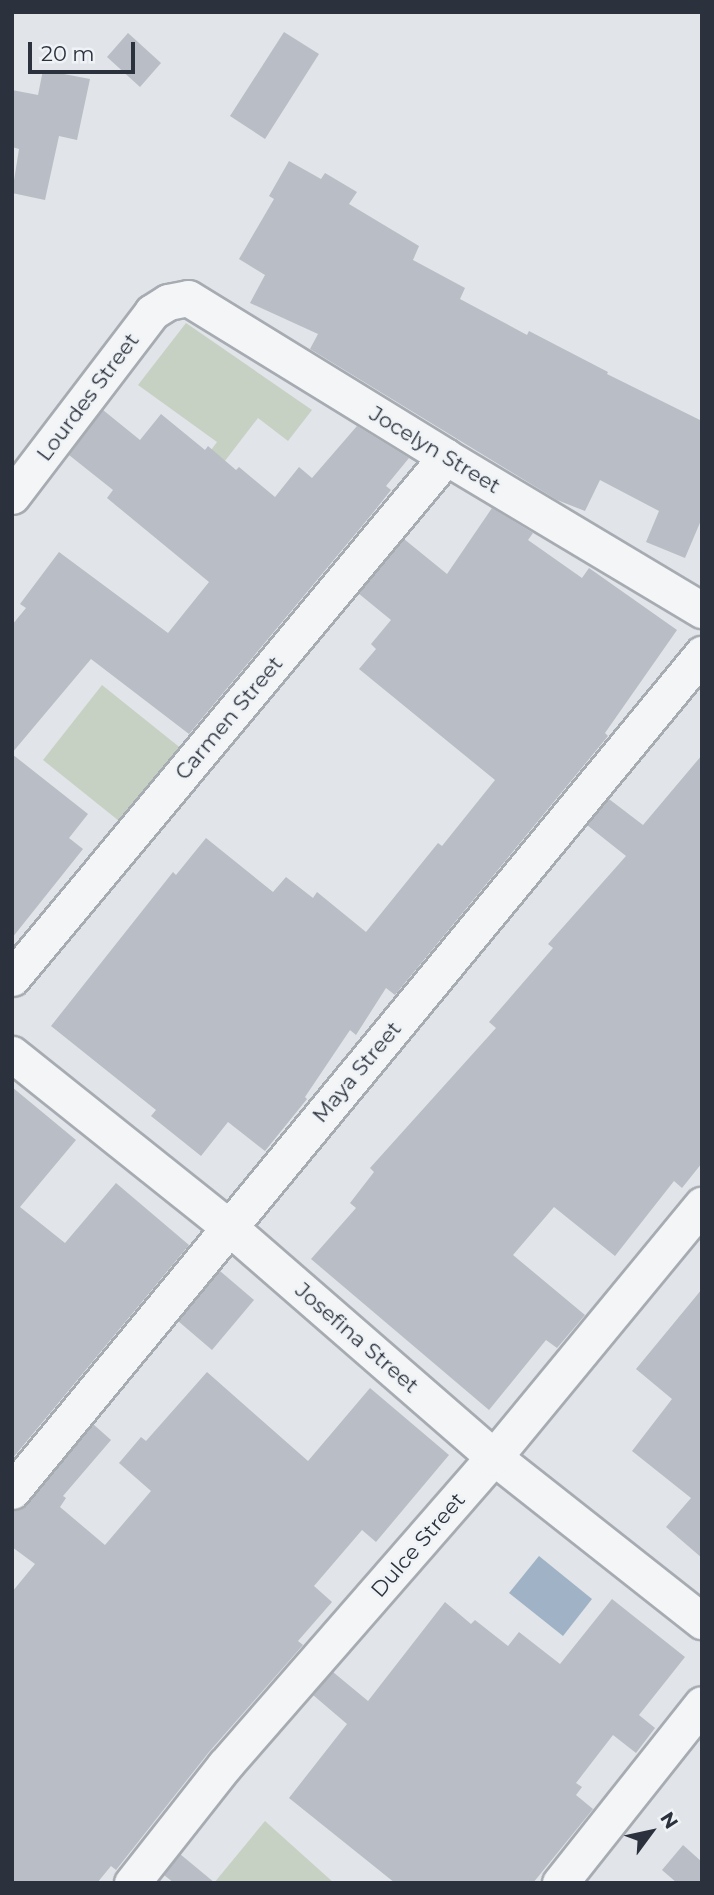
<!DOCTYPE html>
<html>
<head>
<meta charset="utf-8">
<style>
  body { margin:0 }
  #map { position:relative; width:714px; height:1895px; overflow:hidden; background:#e1e4e8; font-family:Montserrat,sans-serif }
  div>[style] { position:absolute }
  .green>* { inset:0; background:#c7d1c3 }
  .water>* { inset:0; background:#a0b2c5 }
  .building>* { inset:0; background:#b9bdc5 }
  .roads { filter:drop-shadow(2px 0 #a7abb2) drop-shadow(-2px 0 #a7abb2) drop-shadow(0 2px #a7abb2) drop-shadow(0 -2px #a7abb2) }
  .street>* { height:35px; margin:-17.5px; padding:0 17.5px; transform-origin:17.5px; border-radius:17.5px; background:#f3f5f7 }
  span { translate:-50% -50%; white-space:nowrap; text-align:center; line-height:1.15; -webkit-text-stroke:5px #f0f3f6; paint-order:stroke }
  .street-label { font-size:21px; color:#2b323e }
  .frame { position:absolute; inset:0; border:14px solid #2b323e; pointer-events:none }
  .north { position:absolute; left:616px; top:1797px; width:70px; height:70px; -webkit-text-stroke:5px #f0f3f6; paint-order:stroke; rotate:57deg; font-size:19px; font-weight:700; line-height:28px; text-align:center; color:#2b323e }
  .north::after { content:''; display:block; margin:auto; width:24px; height:32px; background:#2b323e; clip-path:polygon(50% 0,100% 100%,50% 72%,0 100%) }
  .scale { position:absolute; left:28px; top:42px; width:107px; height:32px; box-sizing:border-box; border:4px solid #2b323e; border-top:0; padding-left:9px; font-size:21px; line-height:24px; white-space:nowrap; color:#2b323e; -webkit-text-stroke:5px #f0f3f6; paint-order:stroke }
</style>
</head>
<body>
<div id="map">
  <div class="green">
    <div style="clip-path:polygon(186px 323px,312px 410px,288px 441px,258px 418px,208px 483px,194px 473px,217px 442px,138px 385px)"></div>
    <div style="clip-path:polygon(102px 685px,188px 754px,129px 829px,43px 760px)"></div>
    <div style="clip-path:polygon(265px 1821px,334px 1883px,214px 1883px)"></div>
  </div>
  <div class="water">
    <div style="clip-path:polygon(539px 1556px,592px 1599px,563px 1636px,509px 1593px)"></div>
  </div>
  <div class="building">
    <div style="clip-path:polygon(284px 32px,319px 54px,265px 139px,230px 116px)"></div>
    <div style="clip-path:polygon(128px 33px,161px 63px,140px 87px,107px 57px)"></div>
    <div style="clip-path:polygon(43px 70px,90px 79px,77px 140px,59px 136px,45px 200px,12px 193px,19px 149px,12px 147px,12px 90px,38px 95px)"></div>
    <div style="clip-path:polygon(289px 161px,321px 179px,325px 173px,357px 192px,349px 204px,419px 246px,413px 260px,465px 288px,460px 299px,527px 335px,529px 331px,608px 372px,607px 374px,702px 421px,702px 518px,685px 558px,646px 542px,659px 511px,600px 480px,585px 511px,557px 500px,310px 349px,318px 334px,250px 303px,265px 275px,239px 259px,274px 199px,269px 196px)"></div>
    <div style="clip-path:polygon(103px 410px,140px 440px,161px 414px,205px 450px,208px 446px,236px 470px,239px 467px,275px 497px,299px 467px,312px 478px,357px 426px,409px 458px,386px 486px,391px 490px,372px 514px,189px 734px,91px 659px,12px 753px,12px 625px,26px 608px,20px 604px,59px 552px,168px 633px,209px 582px,107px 498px,113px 490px,69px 455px)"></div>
    <div style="clip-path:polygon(492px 508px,533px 533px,528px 540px,582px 578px,589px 568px,677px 630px,605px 733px,608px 736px,395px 995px,386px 988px,356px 1035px,350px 1030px,305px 1097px,307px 1099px,265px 1151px,228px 1122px,201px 1156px,151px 1116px,156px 1110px,51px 1026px,173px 872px,176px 875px,206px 838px,273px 892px,286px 877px,313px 898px,317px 892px,366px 932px,438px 843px,442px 846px,495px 780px,359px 669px,376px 649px,371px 644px,391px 620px,358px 593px,404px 539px,447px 574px)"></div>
    <div style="clip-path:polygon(12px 754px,88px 814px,69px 838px,83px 849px,12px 938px)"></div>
    <div style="clip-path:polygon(702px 755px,702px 1163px,682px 1188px,674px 1181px,615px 1256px,554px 1207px,513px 1255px,585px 1315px,557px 1348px,546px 1340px,489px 1410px,311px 1259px,356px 1208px,350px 1203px,374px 1172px,370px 1168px,496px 1028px,489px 1022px,553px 948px,548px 944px,626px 856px,587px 825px,609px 799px,643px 825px)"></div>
    <div style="clip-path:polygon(12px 1087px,76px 1140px,20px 1207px,65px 1243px,116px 1183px,189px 1245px,12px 1459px)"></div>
    <div style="clip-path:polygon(220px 1271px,254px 1300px,212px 1350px,178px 1321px)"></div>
    <div style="clip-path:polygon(702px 1289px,702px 1558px,666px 1527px,691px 1498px,632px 1451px,672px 1399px,636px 1369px)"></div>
    <div style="clip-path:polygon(207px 1372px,308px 1461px,370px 1388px,449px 1455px,376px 1542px,362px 1530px,314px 1586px,332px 1602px,298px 1641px,303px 1645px,209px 1752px,116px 1870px,111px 1866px,97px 1883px,12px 1883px,12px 1592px,35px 1564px,12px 1547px,12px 1511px,28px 1504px,93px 1424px,111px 1440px,63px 1496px,66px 1498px,60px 1507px,105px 1545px,151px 1491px,119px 1463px,141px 1437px,146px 1441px)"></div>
    <div style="clip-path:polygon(612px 1599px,685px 1657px,639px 1715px,655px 1728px,636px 1753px,613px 1735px,576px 1783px,582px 1787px,576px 1795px,593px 1809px,533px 1883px,395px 1883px,289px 1798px,347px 1724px,313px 1695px,333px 1672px,368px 1701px,445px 1602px,471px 1624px,475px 1620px,508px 1646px,519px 1632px,560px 1664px)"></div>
    <div style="clip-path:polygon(683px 1845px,702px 1862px,702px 1883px,677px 1883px,662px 1870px)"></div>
    <div style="clip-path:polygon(180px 1854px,215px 1883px,174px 1883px,164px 1875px)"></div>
  </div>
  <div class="roads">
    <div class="street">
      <div style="left:12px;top:496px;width:231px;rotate:-52.7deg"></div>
      <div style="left:152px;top:312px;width:19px;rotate:-32deg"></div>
      <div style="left:168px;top:302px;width:20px;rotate:-11deg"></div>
      <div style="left:188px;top:298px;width:303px;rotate:31.6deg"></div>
      <div style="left:446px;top:457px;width:298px;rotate:30.9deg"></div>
      <div style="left:12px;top:978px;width:678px;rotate:-50.21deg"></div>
      <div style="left:12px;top:1054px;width:278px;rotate:38.6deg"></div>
      <div style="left:229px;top:1227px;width:351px;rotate:41deg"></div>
      <div style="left:494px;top:1457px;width:265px;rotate:38.3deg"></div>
      <div style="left:12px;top:1491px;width:1085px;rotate:-50.5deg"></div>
      <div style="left:132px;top:1883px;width:150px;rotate:-51.8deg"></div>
      <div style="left:225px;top:1765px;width:409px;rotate:-48.9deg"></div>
      <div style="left:494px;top:1457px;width:327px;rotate:-50.5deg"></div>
      <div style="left:560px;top:1883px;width:228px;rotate:-51.6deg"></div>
    </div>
  </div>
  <div class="street-label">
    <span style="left:88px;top:397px;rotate:-53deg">Lourdes Street</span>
    <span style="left:435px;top:450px;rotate:31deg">Jocelyn Street</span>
    <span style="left:229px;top:718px;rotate:-50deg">Carmen Street</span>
    <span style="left:357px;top:1072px;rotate:-50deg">Maya Street</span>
    <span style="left:357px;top:1338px;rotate:41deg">Josefina Street</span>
    <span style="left:418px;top:1545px;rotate:-49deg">Dulce Street</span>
  </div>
  <div class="frame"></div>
  <div class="north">N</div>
  <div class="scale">20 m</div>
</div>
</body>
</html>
